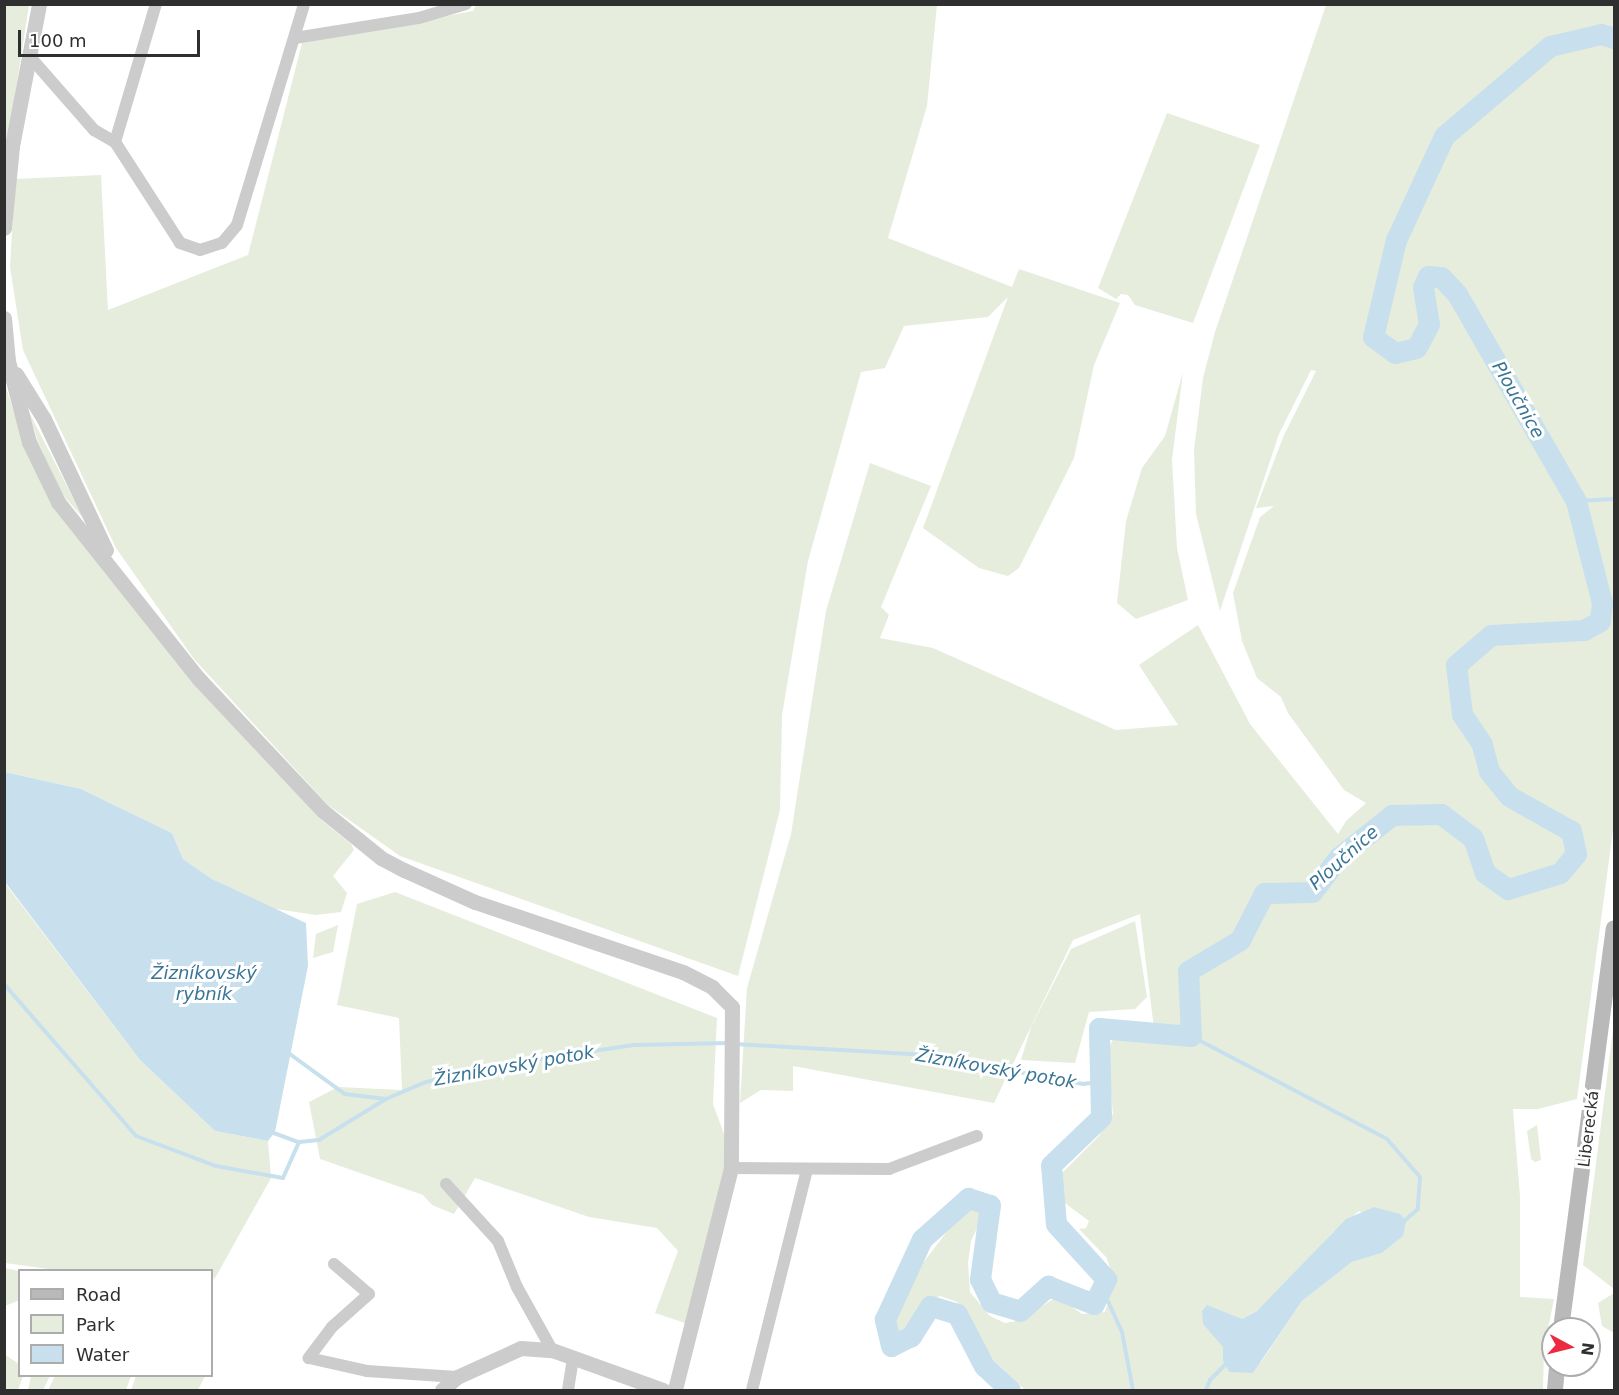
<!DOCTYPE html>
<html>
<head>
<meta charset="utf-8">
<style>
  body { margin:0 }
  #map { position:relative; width:1619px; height:1395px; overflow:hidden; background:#fff; font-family:"DejaVu Sans",sans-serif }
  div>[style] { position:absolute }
  .green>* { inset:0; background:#e6eddd }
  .water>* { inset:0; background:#c8e0ed }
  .stream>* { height:4px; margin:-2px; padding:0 2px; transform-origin:2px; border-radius:2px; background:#c8e0ed }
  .river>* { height:21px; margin:-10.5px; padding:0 10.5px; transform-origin:10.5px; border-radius:10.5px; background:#c8e0ed }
  .minor>* { height:12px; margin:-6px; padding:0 6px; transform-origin:6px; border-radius:6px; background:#ccc }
  .tertiary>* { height:15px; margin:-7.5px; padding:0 7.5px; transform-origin:7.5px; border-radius:7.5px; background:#ccc }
  .secondary>* { height:16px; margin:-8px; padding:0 8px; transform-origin:8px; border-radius:8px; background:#b9b9b9 }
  span { translate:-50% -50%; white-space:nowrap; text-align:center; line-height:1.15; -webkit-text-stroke:6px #fff; paint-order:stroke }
  .street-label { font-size:16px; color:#2f2f2f }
  .water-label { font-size:18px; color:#397595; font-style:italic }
  .frame { position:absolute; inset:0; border:6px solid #2f2f2f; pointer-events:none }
  .legend { position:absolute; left:18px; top:1269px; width:195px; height:108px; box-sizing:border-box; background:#fff; border:2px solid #acacac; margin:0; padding:8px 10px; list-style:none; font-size:18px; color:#2f2f2f }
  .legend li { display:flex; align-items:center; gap:12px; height:30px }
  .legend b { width:30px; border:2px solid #acacac }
  .north { position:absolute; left:1541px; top:1317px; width:60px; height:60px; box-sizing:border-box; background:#fff; border:2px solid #acacac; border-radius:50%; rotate:97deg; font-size:16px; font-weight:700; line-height:24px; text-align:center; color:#2f2f2f }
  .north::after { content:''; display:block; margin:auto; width:21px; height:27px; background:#ec2b41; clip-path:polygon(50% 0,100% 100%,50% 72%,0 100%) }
  .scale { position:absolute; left:18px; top:30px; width:182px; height:27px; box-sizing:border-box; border:3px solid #2f2f2f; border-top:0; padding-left:8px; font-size:18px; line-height:21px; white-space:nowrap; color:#2f2f2f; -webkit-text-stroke:4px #fff; paint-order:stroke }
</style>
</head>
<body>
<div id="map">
  <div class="green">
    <div style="clip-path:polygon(5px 5px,29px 5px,5px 159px)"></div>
    <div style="clip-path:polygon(476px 5px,937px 5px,927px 106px,888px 238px,1012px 287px,1019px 269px,1120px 303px,1094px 365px,1074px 458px,1019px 568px,1008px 576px,979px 568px,923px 528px,1008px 297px,988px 317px,904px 326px,885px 368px,861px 372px,808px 561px,782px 715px,780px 810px,738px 976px,400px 856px,328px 805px,194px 659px,116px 548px,23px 350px,10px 267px,15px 179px,101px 175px,108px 310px,248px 255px,302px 43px,473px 11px)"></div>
    <div style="clip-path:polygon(evenodd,1326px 5px,1614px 5px,1614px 823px,1577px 1099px,1538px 1109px,1513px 1109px,1520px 1196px,1520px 1297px,1554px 1299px,1544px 1349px,1543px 1390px,1025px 1390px,978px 1345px,965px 1310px,957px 1302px,940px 1296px,924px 1303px,901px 1336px,893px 1331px,903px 1289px,962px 1212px,981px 1206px,985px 1211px,971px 1241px,968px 1263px,970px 1292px,990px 1316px,1005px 1323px,1023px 1320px,1057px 1296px,1082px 1314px,1105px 1312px,1115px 1280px,1106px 1257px,1079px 1229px,1086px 1228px,1089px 1221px,1062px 1201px,1057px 1178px,1099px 1136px,1113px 1114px,1107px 1051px,1115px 1036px,1149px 1034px,1155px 1037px,1140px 914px,1073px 940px,994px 1103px,793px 1066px,793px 1091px,761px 1090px,740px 1103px,747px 988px,791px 834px,826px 611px,870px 463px,931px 486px,881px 607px,889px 615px,880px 638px,933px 648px,1116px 730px,1178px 725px,1139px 665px,1198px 625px,1250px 724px,1338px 834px,1346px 821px,1366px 803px,1344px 790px,1288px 713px,1281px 697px,1257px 678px,1242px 641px,1233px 593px,1260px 517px,1274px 506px,1256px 508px,1284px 435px,1316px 371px,1311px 370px,1279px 434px,1220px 611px,1196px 514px,1194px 450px,1203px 378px,1215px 332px,1326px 5px,1359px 1211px,1403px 1236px,1382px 1253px,1352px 1262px,1302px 1301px,1261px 1362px,1229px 1372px,1223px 1361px,1223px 1347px,1242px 1319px,1257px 1311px,1288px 1283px,1332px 1233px,1359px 1211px)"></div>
    <div style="clip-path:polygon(1167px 113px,1260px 145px,1193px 323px,1135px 305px,1128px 295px,1121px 294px,1116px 299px,1098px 288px)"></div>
    <div style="clip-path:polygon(1183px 372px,1172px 460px,1177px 548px,1188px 600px,1136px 619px,1117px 603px,1126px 521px,1142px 468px,1165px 436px)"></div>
    <div style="clip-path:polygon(4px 381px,24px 444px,115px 581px,319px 818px,351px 844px,354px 850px,333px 876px,347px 893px,341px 912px,316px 915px,269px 908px,212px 879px,183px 859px,172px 833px,81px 789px,5px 772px)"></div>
    <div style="clip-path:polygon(29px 412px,84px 519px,62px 494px,38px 442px)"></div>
    <div style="clip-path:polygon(4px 882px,140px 1060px,215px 1131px,268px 1141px,271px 1178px,214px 1280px,212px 1270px,56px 1270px,5px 1263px)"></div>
    <div style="clip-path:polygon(395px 892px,717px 1018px,713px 1104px,730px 1150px,688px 1324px,655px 1313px,678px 1251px,657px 1228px,589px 1217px,475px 1178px,454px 1214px,432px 1205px,423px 1195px,320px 1159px,309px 1102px,338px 1087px,402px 1090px,399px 1018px,337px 1005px,357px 904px)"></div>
    <div style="clip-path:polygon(1135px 921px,1147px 997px,1135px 1009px,1089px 1012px,1075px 1063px,1021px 1060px,1031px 1027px,1071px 949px)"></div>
    <div style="clip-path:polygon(338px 925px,333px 952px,313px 958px,316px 934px)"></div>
    <div style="clip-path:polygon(1614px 1022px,1614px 1289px,1583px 1265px)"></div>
    <div style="clip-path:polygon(1537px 1125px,1541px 1160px,1535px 1162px,1531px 1159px,1527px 1131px)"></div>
    <div style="clip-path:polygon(5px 1268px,19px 1271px,20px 1300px,5px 1306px)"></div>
    <div style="clip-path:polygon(1614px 1293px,1614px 1333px,1602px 1326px,1598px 1303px)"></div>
    <div style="clip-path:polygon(4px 1354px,19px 1364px,20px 1376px,23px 1376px,18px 1390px,5px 1390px)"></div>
    <div style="clip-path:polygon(31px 1376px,50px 1376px,43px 1390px,28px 1390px)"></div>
    <div style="clip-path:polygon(55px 1376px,131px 1376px,126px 1390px,48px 1390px)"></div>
    <div style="clip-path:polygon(136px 1376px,205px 1376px,198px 1390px,131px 1390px)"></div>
  </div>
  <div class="water">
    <div style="clip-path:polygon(5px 772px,81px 789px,172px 833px,183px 859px,212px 879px,306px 923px,308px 966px,275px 1132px,268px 1141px,215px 1131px,140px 1060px,5px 882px)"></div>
    <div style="clip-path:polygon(1374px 1207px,1400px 1214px,1406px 1221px,1403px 1236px,1382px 1253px,1352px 1262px,1302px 1301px,1253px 1373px,1229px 1372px,1223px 1361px,1223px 1347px,1203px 1324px,1202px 1311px,1207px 1305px,1242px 1319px,1257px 1311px,1346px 1219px)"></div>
  </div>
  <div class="stream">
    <div style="left:1576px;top:501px;width:38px;rotate:-3deg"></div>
    <div style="left:4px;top:984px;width:201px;rotate:49deg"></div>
    <div style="left:136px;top:1136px;width:85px;rotate:20.6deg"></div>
    <div style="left:216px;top:1166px;width:68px;rotate:10.2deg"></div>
    <div style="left:283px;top:1178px;width:39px;rotate:-66deg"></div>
    <div style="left:299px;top:1142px;width:20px;rotate:-6deg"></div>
    <div style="left:319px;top:1140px;width:79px;rotate:-31.5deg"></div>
    <div style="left:386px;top:1099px;width:43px;rotate:-23deg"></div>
    <div style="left:426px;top:1082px;width:89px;rotate:-12.3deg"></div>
    <div style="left:513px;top:1063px;width:122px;rotate:-8.5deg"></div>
    <div style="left:634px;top:1045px;width:94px;rotate:-1.2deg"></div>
    <div style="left:1191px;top:1036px;width:221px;rotate:27.7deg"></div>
    <div style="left:1387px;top:1139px;width:50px;rotate:49deg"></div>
    <div style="left:1420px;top:1177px;width:32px;rotate:94deg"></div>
    <div style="left:1418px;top:1209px;width:21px;rotate:139deg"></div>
    <div style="left:735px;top:1044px;width:193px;rotate:3.3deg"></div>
    <div style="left:928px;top:1055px;width:158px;rotate:10.6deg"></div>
    <div style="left:1083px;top:1084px;width:16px;rotate:-7deg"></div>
    <div style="left:283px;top:1049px;width:77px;rotate:36deg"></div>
    <div style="left:345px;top:1094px;width:41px;rotate:7deg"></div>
    <div style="left:271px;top:1132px;width:30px;rotate:20deg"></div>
    <div style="left:1102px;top:1288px;width:48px;rotate:65.6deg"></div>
    <div style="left:1122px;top:1332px;width:59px;rotate:79.3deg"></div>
    <div style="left:1206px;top:1390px;width:11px;rotate:-68deg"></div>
    <div style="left:1210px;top:1380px;width:24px;rotate:-45deg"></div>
  </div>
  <div class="river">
    <div style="left:1010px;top:1390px;width:35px;rotate:-137deg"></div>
    <div style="left:984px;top:1366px;width:59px;rotate:-117.4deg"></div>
    <div style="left:957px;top:1314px;width:28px;rotate:-163deg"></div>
    <div style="left:930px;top:1306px;width:36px;rotate:122deg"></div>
    <div style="left:911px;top:1336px;width:22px;rotate:153deg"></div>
    <div style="left:891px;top:1346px;width:28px;rotate:-103deg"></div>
    <div style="left:885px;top:1319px;width:88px;rotate:-65.2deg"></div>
    <div style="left:922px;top:1239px;width:62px;rotate:-41.7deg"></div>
    <div style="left:968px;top:1198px;width:23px;rotate:18deg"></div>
    <div style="left:990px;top:1205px;width:75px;rotate:97.7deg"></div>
    <div style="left:980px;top:1279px;width:25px;rotate:64deg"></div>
    <div style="left:991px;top:1302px;width:30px;rotate:17deg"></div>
    <div style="left:1020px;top:1311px;width:38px;rotate:-42deg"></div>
    <div style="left:1048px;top:1286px;width:49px;rotate:21.4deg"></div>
    <div style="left:1094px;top:1304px;width:28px;rotate:-64deg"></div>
    <div style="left:1106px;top:1279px;width:74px;rotate:-132.3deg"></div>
    <div style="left:1056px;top:1224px;width:59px;rotate:-94.8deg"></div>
    <div style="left:1051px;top:1165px;width:69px;rotate:-43.8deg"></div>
    <div style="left:1101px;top:1117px;width:89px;rotate:-91.3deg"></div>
    <div style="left:1099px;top:1028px;width:92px;rotate:5deg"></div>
    <div style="left:1191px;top:1036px;width:65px;rotate:-92.6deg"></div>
    <div style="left:1188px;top:971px;width:61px;rotate:-30.8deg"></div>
    <div style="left:1240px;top:940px;width:53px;rotate:-62.9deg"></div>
    <div style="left:1264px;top:893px;width:48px;rotate:-1.2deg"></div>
    <div style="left:1312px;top:892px;width:44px;rotate:-52.4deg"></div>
    <div style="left:1339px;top:857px;width:68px;rotate:-38.4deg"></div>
    <div style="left:1392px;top:815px;width:49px;rotate:-1.2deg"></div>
    <div style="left:1441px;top:814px;width:40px;rotate:37deg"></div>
    <div style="left:1473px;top:838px;width:37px;rotate:71deg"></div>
    <div style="left:1485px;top:873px;width:28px;rotate:35deg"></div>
    <div style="left:1508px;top:889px;width:54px;rotate:-17.1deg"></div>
    <div style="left:1560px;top:873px;width:25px;rotate:-50deg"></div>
    <div style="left:1576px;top:854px;width:24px;rotate:-102deg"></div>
    <div style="left:1571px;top:831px;width:71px;rotate:-150.6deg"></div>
    <div style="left:1509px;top:796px;width:32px;rotate:-129deg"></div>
    <div style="left:1489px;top:771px;width:28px;rotate:-105deg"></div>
    <div style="left:1482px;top:744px;width:36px;rotate:-124deg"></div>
    <div style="left:1462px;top:714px;width:49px;rotate:-97deg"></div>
    <div style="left:1456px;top:665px;width:46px;rotate:-40.6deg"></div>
    <div style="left:1491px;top:635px;width:93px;rotate:-3.1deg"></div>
    <div style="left:1584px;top:630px;width:18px;rotate:-29deg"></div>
    <div style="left:1600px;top:621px;width:18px;rotate:-84deg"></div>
    <div style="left:1602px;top:603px;width:105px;rotate:-104.3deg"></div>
    <div style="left:1576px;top:501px;width:239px;rotate:-119.9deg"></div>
    <div style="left:1457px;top:294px;width:23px;rotate:-133deg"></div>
    <div style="left:1441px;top:277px;width:13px;rotate:-176deg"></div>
    <div style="left:1428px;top:276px;width:12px;rotate:114deg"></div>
    <div style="left:1423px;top:287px;width:37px;rotate:81deg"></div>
    <div style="left:1429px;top:324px;width:27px;rotate:118deg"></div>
    <div style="left:1416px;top:348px;width:22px;rotate:167deg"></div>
    <div style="left:1395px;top:353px;width:27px;rotate:-144deg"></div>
    <div style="left:1373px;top:337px;width:100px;rotate:-76.7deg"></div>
    <div style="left:1396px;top:240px;width:115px;rotate:-65.2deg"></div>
    <div style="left:1444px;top:136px;width:139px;rotate:-40.3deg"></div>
    <div style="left:1550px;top:46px;width:52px;rotate:-13.2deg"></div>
    <div style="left:1601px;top:34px;width:14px;rotate:17deg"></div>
  </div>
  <div class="minor">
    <div style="left:295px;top:38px;width:126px;rotate:-9.2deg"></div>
    <div style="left:419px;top:18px;width:49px;rotate:-16.6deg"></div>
    <div style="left:31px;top:58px;width:96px;rotate:48.8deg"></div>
    <div style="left:94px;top:130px;width:24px;rotate:30deg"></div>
    <div style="left:115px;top:142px;width:120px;rotate:57.2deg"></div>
    <div style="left:180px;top:243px;width:21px;rotate:19deg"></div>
    <div style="left:200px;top:250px;width:23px;rotate:-18deg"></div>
    <div style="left:222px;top:243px;width:23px;rotate:-50deg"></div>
    <div style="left:237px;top:225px;width:231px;rotate:-73.1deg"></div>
    <div style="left:115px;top:142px;width:144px;rotate:-73.5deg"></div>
    <div style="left:731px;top:1168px;width:158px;rotate:0.4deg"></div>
    <div style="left:889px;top:1169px;width:94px;rotate:-20.6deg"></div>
    <div style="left:446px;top:1184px;width:77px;rotate:47.6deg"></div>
    <div style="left:498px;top:1241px;width:50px;rotate:67.6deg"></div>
    <div style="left:517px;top:1287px;width:72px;rotate:60.9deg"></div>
    <div style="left:334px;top:1264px;width:46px;rotate:40.6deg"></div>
    <div style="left:369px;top:1294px;width:50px;rotate:138.3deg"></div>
    <div style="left:332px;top:1327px;width:39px;rotate:127deg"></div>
    <div style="left:309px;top:1358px;width:59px;rotate:12.6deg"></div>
    <div style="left:367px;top:1371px;width:90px;rotate:3.8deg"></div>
    <div style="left:568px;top:1390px;width:33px;rotate:-81deg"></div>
    <div style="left:752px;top:1390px;width:227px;rotate:-76deg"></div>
  </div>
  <div class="tertiary">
    <div style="left:4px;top:228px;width:82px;rotate:-84.4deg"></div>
    <div style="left:12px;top:146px;width:145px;rotate:-79.2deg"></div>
    <div style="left:4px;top:318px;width:43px;rotate:84.7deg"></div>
    <div style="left:8px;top:361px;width:84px;rotate:75.5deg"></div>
    <div style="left:29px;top:442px;width:67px;rotate:64.2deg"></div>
    <div style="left:58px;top:502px;width:225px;rotate:51.5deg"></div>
    <div style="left:198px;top:678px;width:183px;rotate:46.8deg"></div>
    <div style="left:323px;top:811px;width:75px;rotate:39deg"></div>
    <div style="left:381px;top:858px;width:26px;rotate:28deg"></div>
    <div style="left:404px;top:870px;width:78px;rotate:24.3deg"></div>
    <div style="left:475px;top:902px;width:219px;rotate:18.6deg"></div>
    <div style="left:683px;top:972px;width:33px;rotate:27deg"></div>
    <div style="left:712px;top:987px;width:28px;rotate:45deg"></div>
    <div style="left:732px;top:1007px;width:161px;rotate:90.4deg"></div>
    <div style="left:731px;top:1168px;width:229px;rotate:104.2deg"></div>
    <div style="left:16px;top:374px;width:53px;rotate:58.1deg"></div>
    <div style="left:44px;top:419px;width:145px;rotate:64.7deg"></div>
    <div style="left:442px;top:1390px;width:20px;rotate:-41deg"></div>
    <div style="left:457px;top:1377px;width:70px;rotate:-24.4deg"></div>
    <div style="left:521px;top:1348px;width:31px;rotate:4deg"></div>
    <div style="left:552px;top:1350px;width:118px;rotate:19.8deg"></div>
  </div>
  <div class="secondary">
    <div style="left:1561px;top:1329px;width:404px;rotate:-82.5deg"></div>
    <div style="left:1555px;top:1390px;width:25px;rotate:-85deg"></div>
  </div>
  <div class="street-label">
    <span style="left:1589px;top:1129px;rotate:-83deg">Liberecká</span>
  </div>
  <div class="water-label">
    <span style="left:1518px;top:400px;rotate:60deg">Ploučnice</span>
    <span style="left:1344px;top:858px;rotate:-42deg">Ploučnice</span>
    <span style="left:204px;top:984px">Žizníkovský<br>rybník</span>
    <span style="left:514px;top:1066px;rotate:-10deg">Žizníkovský potok</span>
    <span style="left:996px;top:1069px;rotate:10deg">Žizníkovský potok</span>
  </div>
  <div class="frame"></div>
  <ul class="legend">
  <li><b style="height:8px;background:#b9b9b9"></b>Road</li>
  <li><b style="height:16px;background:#e6eddd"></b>Park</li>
  <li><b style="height:16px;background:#c8e0ed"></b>Water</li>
  </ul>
  <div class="north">N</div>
  <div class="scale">100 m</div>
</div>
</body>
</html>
